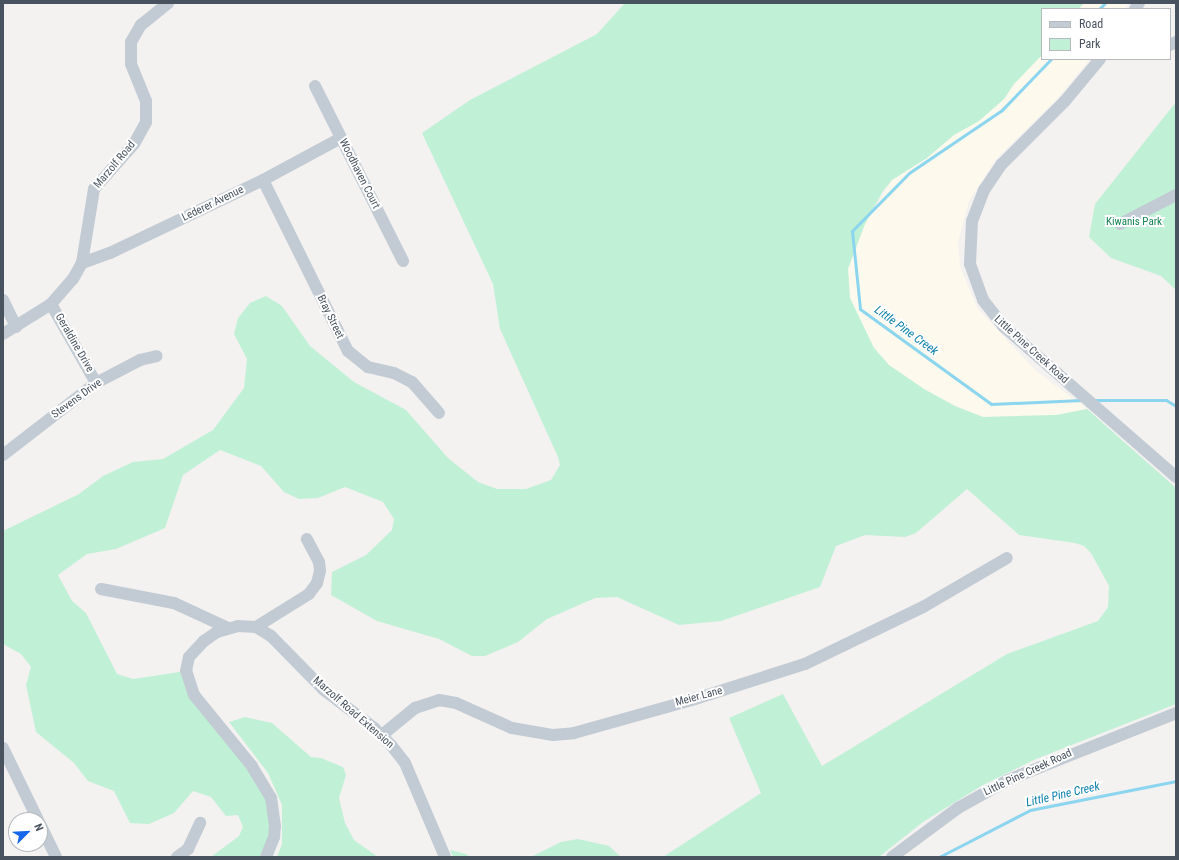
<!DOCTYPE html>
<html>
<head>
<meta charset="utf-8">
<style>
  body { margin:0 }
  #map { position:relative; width:1179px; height:860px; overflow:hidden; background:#f4f1f1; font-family:"Roboto Condensed",sans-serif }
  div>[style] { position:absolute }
  .commercial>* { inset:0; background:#fdf9ec }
  .green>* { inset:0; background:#c0f1d6 }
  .stream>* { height:3px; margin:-1.5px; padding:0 1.5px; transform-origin:1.5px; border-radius:1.5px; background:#8cd5ef }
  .minor>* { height:12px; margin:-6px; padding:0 6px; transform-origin:6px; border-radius:6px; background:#c2cbd3 }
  span { translate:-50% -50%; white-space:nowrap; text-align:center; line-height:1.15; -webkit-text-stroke:4px #fff; paint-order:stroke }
  .street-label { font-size:11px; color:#48535f }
  .park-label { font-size:11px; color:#158453 }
  .water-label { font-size:12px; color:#097faa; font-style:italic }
  .frame { position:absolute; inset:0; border:4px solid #48535f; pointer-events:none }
  .legend { position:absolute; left:1041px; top:8px; width:130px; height:52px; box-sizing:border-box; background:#fff; border:1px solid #b6babf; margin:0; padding:5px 7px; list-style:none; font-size:12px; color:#48535f }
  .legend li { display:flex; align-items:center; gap:8px; height:20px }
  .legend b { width:20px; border:1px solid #b6babf }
  .north { position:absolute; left:8px; top:812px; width:40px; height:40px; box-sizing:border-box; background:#fff; border:1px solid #b6babf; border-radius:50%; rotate:66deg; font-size:11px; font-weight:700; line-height:16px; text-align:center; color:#48535f }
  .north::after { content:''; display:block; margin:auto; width:14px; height:18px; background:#1566ea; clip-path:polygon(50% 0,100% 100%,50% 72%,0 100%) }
</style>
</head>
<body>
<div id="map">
  <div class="commercial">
    <div style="clip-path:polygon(1084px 3px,1129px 3px,1125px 9px,1079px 9px)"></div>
    <div style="clip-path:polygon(1042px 55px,1042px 59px,1090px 59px,1055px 101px,996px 159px,969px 201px,958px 242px,960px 267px,978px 309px,1036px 371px,1087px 409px,1056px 415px,983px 417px,955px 406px,924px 389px,889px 365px,874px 348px,850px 298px,848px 269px,865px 224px,892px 180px,927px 158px,954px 135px,979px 121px,1004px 99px,1014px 84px)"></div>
  </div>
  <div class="green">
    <div style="clip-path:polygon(625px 3px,1084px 3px,1079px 9px,1042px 9px,1042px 55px,1014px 84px,1004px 99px,979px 121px,954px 135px,927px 158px,892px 180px,883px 191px,865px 224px,848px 269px,850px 298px,874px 348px,889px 365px,924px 389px,955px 406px,983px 417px,1056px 415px,1087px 409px,1176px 488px,1176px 704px,1036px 759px,983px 785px,923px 822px,879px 857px,663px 857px,761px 793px,729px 718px,783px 694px,822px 766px,1007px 654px,1098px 621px,1108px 607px,1109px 586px,1091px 553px,1084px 546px,1075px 543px,1019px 535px,967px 489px,916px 533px,905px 537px,865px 535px,836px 546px,820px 587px,721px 621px,679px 625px,617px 597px,595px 598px,547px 619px,518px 642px,485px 656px,472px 656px,439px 639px,377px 621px,331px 595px,332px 572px,366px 555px,392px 530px,394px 519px,383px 502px,345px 487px,318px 498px,299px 499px,284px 492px,261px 466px,220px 450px,183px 475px,165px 528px,116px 549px,87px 554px,58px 575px,72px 601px,86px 613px,117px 674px,133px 679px,186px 671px,187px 678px,252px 766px,275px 813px,266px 857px,211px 857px,239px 836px,243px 827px,238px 815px,226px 816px,211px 797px,193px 791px,174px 813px,149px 824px,130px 823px,114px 791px,88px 781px,74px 763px,36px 732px,26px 685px,31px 667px,21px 654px,3px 644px,3px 531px,79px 494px,103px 476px,133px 462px,163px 459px,213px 430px,244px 388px,247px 359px,234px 334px,238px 318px,250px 303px,266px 296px,282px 306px,310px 346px,354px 382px,406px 410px,448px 458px,478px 482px,497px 489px,526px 489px,551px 480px,560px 465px,558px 457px,500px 329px,493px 284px,422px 133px,470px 100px,597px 34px)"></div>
    <div style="clip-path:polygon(1176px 102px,1176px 290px,1161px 276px,1111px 258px,1089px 237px,1095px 204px)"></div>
    <div style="clip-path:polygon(245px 717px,272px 723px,311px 757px,321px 758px,343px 767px,346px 775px,339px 798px,345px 823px,354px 840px,378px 857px,277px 857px,282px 844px,282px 805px,268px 773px,229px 722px)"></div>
    <div style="clip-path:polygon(578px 839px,609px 846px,621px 857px,531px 857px,561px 842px)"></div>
    <div style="clip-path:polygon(450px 850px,466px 854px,470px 857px,453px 857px)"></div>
  </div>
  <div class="stream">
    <div style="left:1099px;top:9px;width:8px;rotate:-45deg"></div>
    <div style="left:1051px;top:59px;width:71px;rotate:133.9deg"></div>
    <div style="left:1002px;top:110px;width:112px;rotate:145.9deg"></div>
    <div style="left:909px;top:173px;width:81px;rotate:134.5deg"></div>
    <div style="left:852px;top:231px;width:78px;rotate:84.1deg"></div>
    <div style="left:860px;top:309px;width:162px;rotate:35.9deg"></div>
    <div style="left:991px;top:404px;width:91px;rotate:-2.5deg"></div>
    <div style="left:1094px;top:400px;width:72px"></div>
    <div style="left:1166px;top:400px;width:12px;rotate:31deg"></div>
    <div style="left:939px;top:857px;width:102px;rotate:-27.3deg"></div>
    <div style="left:1030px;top:810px;width:149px;rotate:-11.2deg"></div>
  </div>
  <div class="minor">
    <div style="left:1135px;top:9px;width:7px;rotate:-56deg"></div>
    <div style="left:1170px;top:45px;width:7px;rotate:-27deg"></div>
    <div style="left:1100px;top:59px;width:55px;rotate:129.8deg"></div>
    <div style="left:1065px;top:101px;width:91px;rotate:135deg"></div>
    <div style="left:1001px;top:165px;width:30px;rotate:124deg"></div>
    <div style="left:984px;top:190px;width:33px;rotate:111deg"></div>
    <div style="left:972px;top:221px;width:43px;rotate:92.7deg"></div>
    <div style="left:970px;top:264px;width:38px;rotate:70deg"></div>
    <div style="left:983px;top:300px;width:33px;rotate:52deg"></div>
    <div style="left:1003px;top:326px;width:230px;rotate:41.1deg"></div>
    <div style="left:315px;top:86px;width:196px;rotate:63.3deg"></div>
    <div style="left:263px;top:180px;width:191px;rotate:63.6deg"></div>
    <div style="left:348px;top:351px;width:26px;rotate:39deg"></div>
    <div style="left:368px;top:367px;width:27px;rotate:13deg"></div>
    <div style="left:394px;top:373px;width:20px;rotate:27deg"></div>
    <div style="left:412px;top:382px;width:41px;rotate:48.9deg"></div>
    <div style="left:1120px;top:224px;width:63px;rotate:-27.4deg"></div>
    <div style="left:82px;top:263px;width:30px;rotate:-20deg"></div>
    <div style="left:110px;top:253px;width:170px;rotate:-25.5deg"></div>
    <div style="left:263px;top:180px;width:89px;rotate:-28.3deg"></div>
    <div style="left:3px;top:300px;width:30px;rotate:64deg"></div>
    <div style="left:51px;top:304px;width:91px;rotate:60.3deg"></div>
    <div style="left:3px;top:334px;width:57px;rotate:-32deg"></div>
    <div style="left:51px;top:304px;width:33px;rotate:-49deg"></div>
    <div style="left:73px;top:279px;width:18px;rotate:-61deg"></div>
    <div style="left:82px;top:263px;width:75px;rotate:-80.8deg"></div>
    <div style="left:94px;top:189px;width:60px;rotate:-48.4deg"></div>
    <div style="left:134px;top:144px;width:25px;rotate:-61deg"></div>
    <div style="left:146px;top:122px;width:21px;rotate:-90deg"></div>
    <div style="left:146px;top:101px;width:40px;rotate:-112deg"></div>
    <div style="left:131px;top:64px;width:22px;rotate:-90deg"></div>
    <div style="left:131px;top:42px;width:20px;rotate:-60deg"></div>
    <div style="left:141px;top:25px;width:35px;rotate:-39deg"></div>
    <div style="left:3px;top:455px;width:118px;rotate:-37.7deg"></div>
    <div style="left:96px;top:383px;width:50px;rotate:-27.6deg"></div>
    <div style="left:140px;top:360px;width:17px;rotate:-13deg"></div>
    <div style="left:101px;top:589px;width:74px;rotate:10.9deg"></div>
    <div style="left:174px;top:603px;width:60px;rotate:24.8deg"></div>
    <div style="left:256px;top:627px;width:62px;rotate:-31.9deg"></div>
    <div style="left:309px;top:594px;width:14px;rotate:-54deg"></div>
    <div style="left:317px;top:583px;width:12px;rotate:-76deg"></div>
    <div style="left:320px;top:571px;width:9px;rotate:-96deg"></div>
    <div style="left:319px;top:562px;width:26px;rotate:-118deg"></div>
    <div style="left:382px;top:735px;width:43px;rotate:-39.3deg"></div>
    <div style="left:415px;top:708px;width:25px;rotate:-18deg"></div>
    <div style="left:439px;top:700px;width:17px;rotate:10deg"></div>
    <div style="left:456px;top:703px;width:61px;rotate:24.1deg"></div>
    <div style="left:512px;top:728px;width:42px;rotate:9.7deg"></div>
    <div style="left:553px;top:735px;width:21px;rotate:-5deg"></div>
    <div style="left:574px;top:733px;width:126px;rotate:-15.7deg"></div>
    <div style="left:695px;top:699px;width:115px;rotate:-17.7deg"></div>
    <div style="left:805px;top:664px;width:131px;rotate:-25.8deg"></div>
    <div style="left:923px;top:607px;width:97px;rotate:-30.3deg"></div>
    <div style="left:3px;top:748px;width:80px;rotate:64.1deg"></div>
    <div style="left:40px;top:824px;width:37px;rotate:64deg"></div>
    <div style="left:177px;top:857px;width:14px;rotate:-36deg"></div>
    <div style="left:188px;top:849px;width:29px;rotate:-65deg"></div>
    <div style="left:266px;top:857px;width:22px;rotate:-68deg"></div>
    <div style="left:274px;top:837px;width:11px;rotate:-85deg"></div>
    <div style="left:275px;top:826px;width:28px;rotate:-98deg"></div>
    <div style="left:271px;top:798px;width:37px;rotate:-121deg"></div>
    <div style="left:252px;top:766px;width:92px;rotate:-129.2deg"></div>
    <div style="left:194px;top:695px;width:25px;rotate:-108deg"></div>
    <div style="left:186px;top:671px;width:14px;rotate:-78deg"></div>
    <div style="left:189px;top:657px;width:22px;rotate:-47deg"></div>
    <div style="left:204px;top:641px;width:16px;rotate:-35deg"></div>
    <div style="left:217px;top:632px;width:22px;rotate:-16deg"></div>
    <div style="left:238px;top:626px;width:18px;rotate:3deg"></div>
    <div style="left:256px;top:627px;width:17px;rotate:31deg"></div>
    <div style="left:271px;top:636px;width:76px;rotate:45.5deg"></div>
    <div style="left:324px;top:690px;width:63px;rotate:37.2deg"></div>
    <div style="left:374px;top:728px;width:24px;rotate:45deg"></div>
    <div style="left:391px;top:745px;width:23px;rotate:52deg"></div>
    <div style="left:405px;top:763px;width:102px;rotate:66.9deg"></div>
    <div style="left:892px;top:857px;width:82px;rotate:-36.6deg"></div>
    <div style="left:958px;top:808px;width:57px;rotate:-29.2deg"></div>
    <div style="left:1008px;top:780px;width:181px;rotate:-21.7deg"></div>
  </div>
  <div class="street-label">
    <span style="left:115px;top:165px;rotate:-50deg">Marzolf Road</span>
    <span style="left:359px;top:174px;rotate:63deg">Woodhaven Court</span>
    <span style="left:213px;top:204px;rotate:-26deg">Lederer Avenue</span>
    <span style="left:330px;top:317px;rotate:64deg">Bray Street</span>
    <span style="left:74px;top:343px;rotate:60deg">Geraldine Drive</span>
    <span style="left:1031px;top:350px;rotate:42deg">Little Pine Creek Road</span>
    <span style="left:77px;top:399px;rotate:-36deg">Stevens Drive</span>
    <span style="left:699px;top:697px;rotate:-15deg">Meier Lane</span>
    <span style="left:353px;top:713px;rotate:41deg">Marzolf Road Extension</span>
    <span style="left:1028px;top:773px;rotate:-25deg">Little Pine Creek Road</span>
  </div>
  <div class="park-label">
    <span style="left:1134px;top:222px">Kiwanis Park</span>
  </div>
  <div class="water-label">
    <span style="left:906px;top:331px;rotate:36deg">Little Pine Creek</span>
    <span style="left:1063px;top:795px;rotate:-13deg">Little Pine Creek</span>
  </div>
  <div class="frame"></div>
  <ul class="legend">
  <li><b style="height:5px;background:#c2cbd3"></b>Road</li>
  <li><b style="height:11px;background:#c0f1d6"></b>Park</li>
  </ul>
  <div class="north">N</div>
</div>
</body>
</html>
